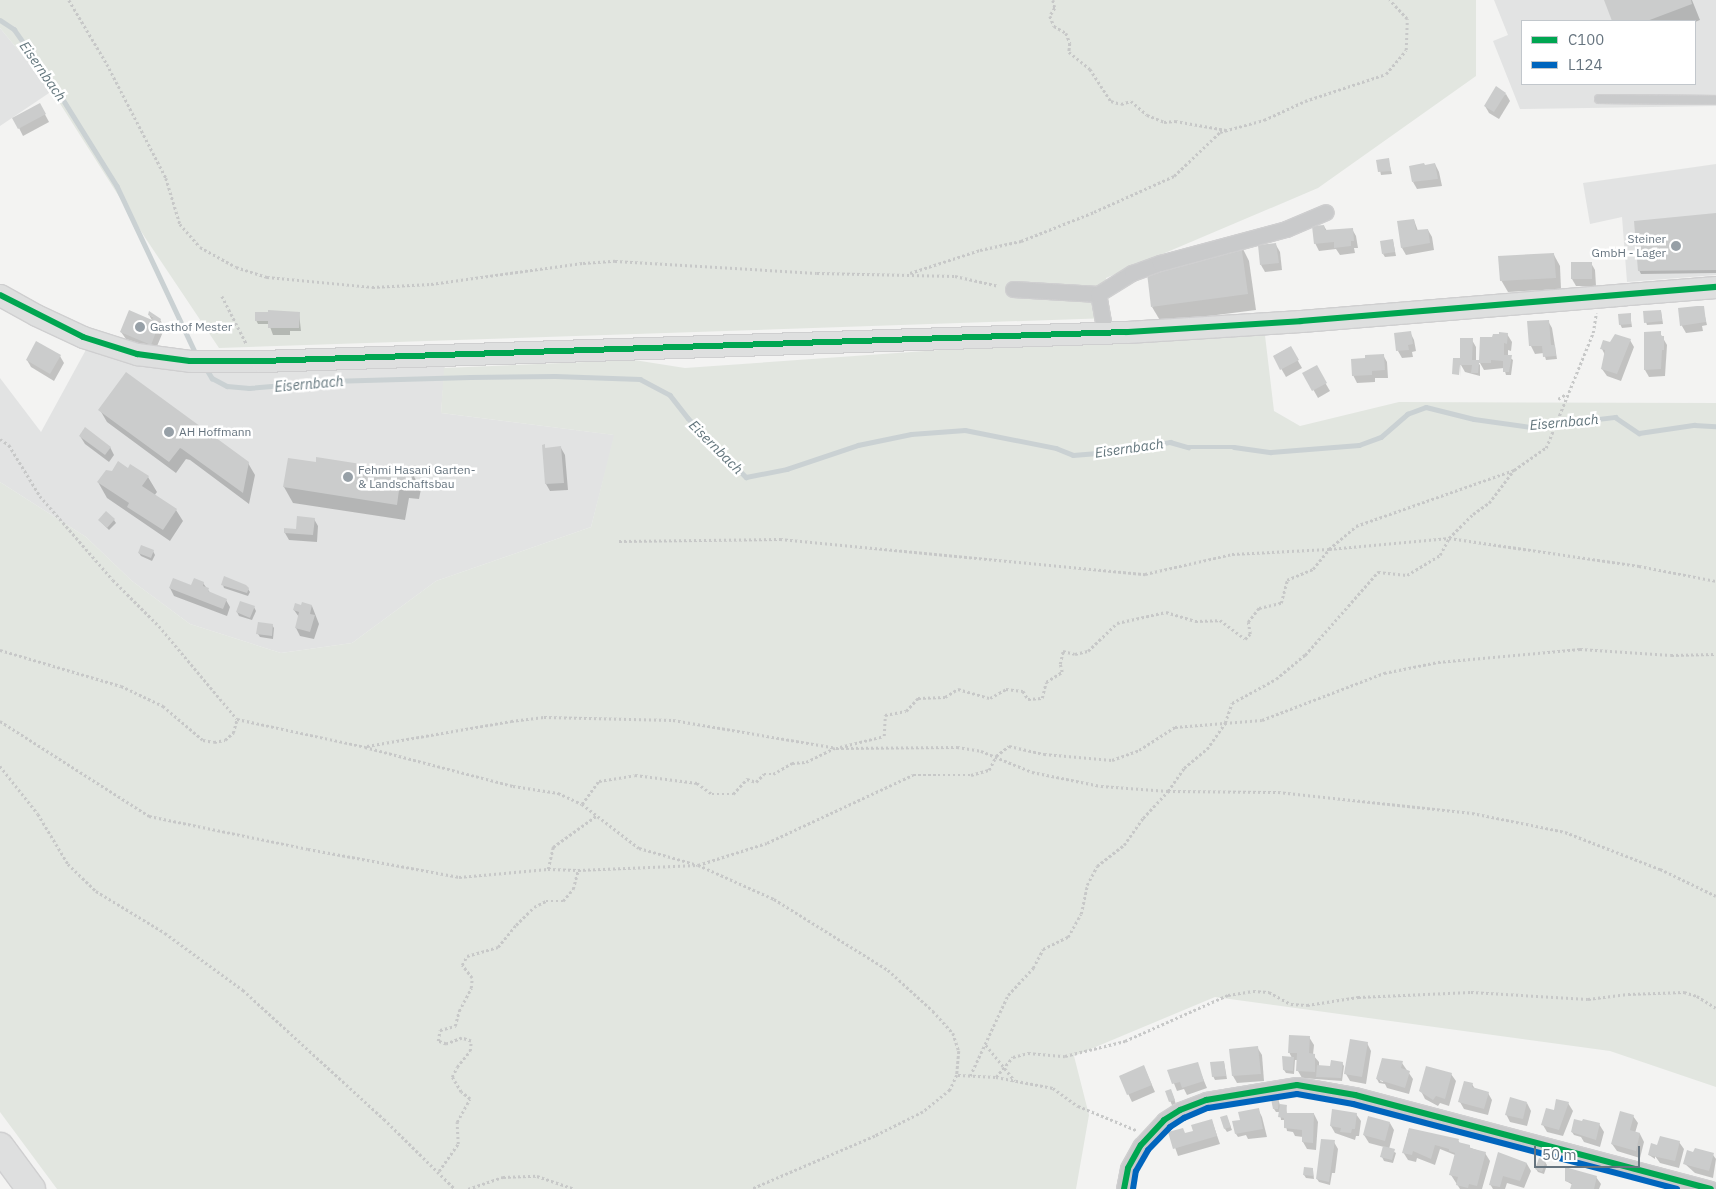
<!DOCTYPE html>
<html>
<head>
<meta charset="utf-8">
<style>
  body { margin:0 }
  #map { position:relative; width:1716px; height:1189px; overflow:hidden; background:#f3f3f2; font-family:"IBM Plex Sans",sans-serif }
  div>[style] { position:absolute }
  .built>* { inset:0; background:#e2e3e3 }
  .green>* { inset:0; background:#e2e6e0 }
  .shadow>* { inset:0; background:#0003 }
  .stream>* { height:4.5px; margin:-2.25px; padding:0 2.25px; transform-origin:2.25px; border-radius:2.25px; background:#cad1d3 }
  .building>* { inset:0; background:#cbcccc }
  .path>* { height:2.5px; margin-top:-1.25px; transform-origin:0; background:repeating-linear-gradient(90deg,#c7c8c8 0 2.5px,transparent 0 5px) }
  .roads { filter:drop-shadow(1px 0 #cfcfd0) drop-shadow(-1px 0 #cfcfd0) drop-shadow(0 1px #cfcfd0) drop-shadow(0 -1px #cfcfd0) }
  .service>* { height:8px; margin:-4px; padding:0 4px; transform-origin:4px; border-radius:4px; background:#c9cacb }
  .minor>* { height:15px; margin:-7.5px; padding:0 7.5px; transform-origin:7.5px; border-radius:7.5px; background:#c9cacb }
  .secondary>* { height:21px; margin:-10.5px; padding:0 10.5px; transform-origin:10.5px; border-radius:10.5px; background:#dedfdf }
  .motorway>* { height:28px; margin:-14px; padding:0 14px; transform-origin:14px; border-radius:14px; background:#dedfdf }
  .bus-1>* { height:6px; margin:-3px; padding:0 3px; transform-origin:3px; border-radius:3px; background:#00a651 }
  .bus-2>* { height:6px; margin:-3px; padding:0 3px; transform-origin:3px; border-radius:3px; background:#0065bd }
  .dots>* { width:14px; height:14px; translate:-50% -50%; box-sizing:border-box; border:2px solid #fff; border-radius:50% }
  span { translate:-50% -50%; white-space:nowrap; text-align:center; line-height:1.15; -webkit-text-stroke:5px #fff; paint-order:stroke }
  .poi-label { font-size:12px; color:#66747f }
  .right { translate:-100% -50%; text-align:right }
  .left { translate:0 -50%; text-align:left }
  .water-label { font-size:14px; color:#62757c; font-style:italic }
  .legend { position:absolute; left:1521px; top:20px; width:175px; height:65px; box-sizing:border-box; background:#fff; border:1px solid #c2c7cc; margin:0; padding:6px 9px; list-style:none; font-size:15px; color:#66747f }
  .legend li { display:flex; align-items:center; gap:10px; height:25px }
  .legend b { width:25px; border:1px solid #c2c7cc }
  .scale { position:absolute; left:1534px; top:1146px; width:106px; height:22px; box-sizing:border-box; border:2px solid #66747f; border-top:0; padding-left:6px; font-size:15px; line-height:18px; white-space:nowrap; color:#66747f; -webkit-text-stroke:4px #fff; paint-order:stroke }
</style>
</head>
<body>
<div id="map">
  <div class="built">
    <div style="clip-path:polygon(evenodd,1494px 0,1716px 0,1716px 106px,1520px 109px,1493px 41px,1508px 35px,1494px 0,1522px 21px,1695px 21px,1695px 84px,1522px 84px,1522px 21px)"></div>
    <div style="clip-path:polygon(0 28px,52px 91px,0 126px)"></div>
    <div style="clip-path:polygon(1716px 164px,1716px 275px,1627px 282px,1622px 217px,1590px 224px,1583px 183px)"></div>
    <div style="clip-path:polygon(88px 346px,445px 365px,441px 413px,615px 435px,591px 527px,436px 581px,352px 643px,281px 653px,190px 624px,132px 581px,86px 537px,0 482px,0 378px,41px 432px)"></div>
  </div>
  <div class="green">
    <div style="clip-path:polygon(0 0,1476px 0,1476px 76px,1318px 188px,1106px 278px,1110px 318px,219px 348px,146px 239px,52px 91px,0 28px)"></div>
    <div style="clip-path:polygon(1264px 327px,1274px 411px,1300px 426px,1399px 402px,1716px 403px,1716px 1087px,1610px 1051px,1215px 997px,1074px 1056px,1089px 1115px,1076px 1189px,57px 1189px,0 1112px,0 482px,86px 537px,132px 581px,190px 624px,281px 653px,352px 643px,436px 581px,591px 527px,614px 435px,441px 413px,444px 368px,634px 360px,685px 368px)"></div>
  </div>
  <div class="shadow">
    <div style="clip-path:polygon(1605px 0,1692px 0,1700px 20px,1695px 22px,1613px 21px)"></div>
    <div style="clip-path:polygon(1506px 94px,1510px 101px,1499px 119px,1489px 113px,1485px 106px)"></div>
    <div style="clip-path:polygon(40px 105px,49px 122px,23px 136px,14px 118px)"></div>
    <div style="clip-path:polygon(1388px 159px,1392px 174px,1381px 175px,1378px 161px)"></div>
    <div style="clip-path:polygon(1435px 164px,1439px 172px,1442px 186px,1417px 189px,1413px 182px)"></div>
    <div style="clip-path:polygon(1716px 215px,1716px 273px,1641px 274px,1639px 270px)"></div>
    <div style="clip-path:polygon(1414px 220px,1418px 231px,1428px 230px,1432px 237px,1434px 250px,1406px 255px,1402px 248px)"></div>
    <div style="clip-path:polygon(1324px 226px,1327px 231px,1352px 229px,1356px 236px,1358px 248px,1354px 248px,1355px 253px,1340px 255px,1336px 249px,1319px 251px,1315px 243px)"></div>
    <div style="clip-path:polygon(1393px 241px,1396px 256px,1385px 257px,1383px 254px)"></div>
    <div style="clip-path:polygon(1241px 245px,1249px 261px,1256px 310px,1161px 322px,1152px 307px)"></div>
    <div style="clip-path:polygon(1276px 245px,1280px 252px,1282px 270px,1265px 272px,1261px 265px)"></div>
    <div style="clip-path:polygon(1554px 255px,1560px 266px,1561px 289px,1508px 292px,1501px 280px)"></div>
    <div style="clip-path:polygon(1591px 263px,1595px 270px,1596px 286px,1576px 286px,1572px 279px)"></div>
    <div style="clip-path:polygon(1703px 308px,1707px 325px,1702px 326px,1703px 331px,1686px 333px,1682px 326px,1680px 309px)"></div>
    <div style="clip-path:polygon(1661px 311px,1663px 324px,1647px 325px,1646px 322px)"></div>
    <div style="clip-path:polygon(299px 313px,301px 331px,290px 331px,290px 335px,273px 335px,269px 324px,258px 324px,256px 320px)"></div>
    <div style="clip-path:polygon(1630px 314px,1632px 327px,1622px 328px,1620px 324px)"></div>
    <div style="clip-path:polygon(149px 315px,160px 320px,165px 327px,155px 351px,126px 339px,121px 332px,153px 322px)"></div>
    <div style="clip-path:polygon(1548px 321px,1552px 328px,1557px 359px,1546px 360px,1544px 353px,1535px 354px,1531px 346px,1529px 322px)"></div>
    <div style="clip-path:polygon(1410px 332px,1414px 340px,1416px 351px,1412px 352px,1413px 357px,1402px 358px,1398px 351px)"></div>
    <div style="clip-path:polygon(1660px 333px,1667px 345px,1665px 376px,1649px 377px,1645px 370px)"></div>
    <div style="clip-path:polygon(1507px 334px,1512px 342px,1511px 351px,1508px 350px,1508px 356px,1513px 360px,1511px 375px,1506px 375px,1504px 368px,1484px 370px,1480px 363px)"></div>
    <div style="clip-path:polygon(1462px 339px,1472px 340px,1476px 347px,1476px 361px,1480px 365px,1480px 376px,1465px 372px,1461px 365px,1460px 378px)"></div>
    <div style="clip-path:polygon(1630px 340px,1634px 347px,1621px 381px,1607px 376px,1602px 369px,1605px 355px,1602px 349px,1610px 344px)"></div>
    <div style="clip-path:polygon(1290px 347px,1302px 368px,1286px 377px,1274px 356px)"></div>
    <div style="clip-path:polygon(1383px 355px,1387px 362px,1388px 378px,1375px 378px,1375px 382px,1357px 383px,1353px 375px)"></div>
    <div style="clip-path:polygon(60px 356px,64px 363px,54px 381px,31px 367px,27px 360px)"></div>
    <div style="clip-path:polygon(1316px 367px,1330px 391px,1318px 398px,1304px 373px)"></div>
    <div style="clip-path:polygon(100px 410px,248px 463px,255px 475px,249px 504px,190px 460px,186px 459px,176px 473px,107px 422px)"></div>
    <div style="clip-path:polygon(80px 436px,110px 447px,114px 455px,109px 462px,85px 444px)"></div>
    <div style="clip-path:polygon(544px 446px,546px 449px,561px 448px,565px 455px,568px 490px,550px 491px,546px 484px)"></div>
    <div style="clip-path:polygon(129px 470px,148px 477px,157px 492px,154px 496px,176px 510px,183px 521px,170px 541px,107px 498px,98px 482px,112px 472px)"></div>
    <div style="clip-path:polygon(412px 473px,421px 489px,419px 499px,409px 498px,405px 520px,293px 503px,284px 487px)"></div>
    <div style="clip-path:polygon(314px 519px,318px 526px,317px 542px,289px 540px,285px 533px,297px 530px)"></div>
    <div style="clip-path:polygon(99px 520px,114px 520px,116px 523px,109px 530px)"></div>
    <div style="clip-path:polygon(153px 551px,155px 555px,152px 561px,141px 556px,139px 553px)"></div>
    <div style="clip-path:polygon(203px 583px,211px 594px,226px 600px,230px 607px,227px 616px,174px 596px,170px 588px,192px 587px)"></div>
    <div style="clip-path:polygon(223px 585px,248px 589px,250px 592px,248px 596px,224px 588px)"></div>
    <div style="clip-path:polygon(312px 606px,319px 624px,314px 639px,300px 636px,296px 628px,299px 617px,294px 610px)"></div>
    <div style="clip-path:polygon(254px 607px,256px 611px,252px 620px,239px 616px,237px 612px)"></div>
    <div style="clip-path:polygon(272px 625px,274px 628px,273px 639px,260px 637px,258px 634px)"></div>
    <div style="clip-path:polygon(1309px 1037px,1314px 1045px,1313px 1055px,1319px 1062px,1319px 1066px,1331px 1067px,1342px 1063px,1344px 1066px,1342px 1081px,1302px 1078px,1298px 1071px,1298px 1060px,1295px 1060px,1294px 1074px,1286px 1073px,1284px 1070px,1292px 1058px,1289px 1052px)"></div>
    <div style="clip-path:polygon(1367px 1043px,1371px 1051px,1366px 1084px,1350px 1081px,1346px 1074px)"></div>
    <div style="clip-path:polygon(1257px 1047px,1262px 1055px,1264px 1081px,1237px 1083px,1233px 1076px,1231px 1050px)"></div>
    <div style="clip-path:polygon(evenodd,1383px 1060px,1402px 1063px,1413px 1079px,1409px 1094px,1387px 1088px,1385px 1084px,1379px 1083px,1377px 1079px,1383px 1060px,1386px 1062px,1388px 1062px,1383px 1082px,1380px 1081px,1386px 1062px)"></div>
    <div style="clip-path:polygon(1224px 1062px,1227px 1079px,1215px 1080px,1213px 1076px)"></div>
    <div style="clip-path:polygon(1197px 1064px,1207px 1088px,1187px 1095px,1184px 1089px,1177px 1091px,1169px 1071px)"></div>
    <div style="clip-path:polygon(1144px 1067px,1155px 1092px,1132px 1102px,1120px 1076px)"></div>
    <div style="clip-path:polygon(1451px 1074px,1456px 1081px,1449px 1106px,1440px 1103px,1438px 1106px,1425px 1099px,1421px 1091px)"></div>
    <div style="clip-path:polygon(1472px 1084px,1475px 1089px,1488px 1093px,1492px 1100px,1488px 1115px,1464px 1109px,1460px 1102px)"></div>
    <div style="clip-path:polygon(1166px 1092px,1172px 1093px,1176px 1104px,1172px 1105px)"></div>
    <div style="clip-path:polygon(1278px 1099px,1280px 1105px,1286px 1106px,1287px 1115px,1314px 1114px,1318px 1122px,1316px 1150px,1307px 1149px,1303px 1142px,1303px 1137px,1295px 1136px,1293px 1132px,1287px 1131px,1285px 1120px,1281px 1120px,1280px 1112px,1276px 1112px,1274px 1109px)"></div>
    <div style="clip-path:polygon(1527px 1103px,1531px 1111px,1527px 1126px,1510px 1122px,1506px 1114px)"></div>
    <div style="clip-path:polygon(1568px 1103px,1573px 1111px,1563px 1136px,1547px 1132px,1543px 1125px,1554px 1111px)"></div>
    <div style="clip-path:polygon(1258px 1109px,1262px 1117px,1267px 1137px,1248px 1139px,1246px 1135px,1238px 1137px,1236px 1134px,1241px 1121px)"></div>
    <div style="clip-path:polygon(1356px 1114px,1361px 1121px,1359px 1136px,1356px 1136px,1355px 1140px,1335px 1133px,1331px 1126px)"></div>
    <div style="clip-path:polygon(1633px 1116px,1638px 1123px,1635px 1133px,1640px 1134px,1644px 1142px,1640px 1158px,1617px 1151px,1612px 1144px)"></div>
    <div style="clip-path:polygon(1228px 1120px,1232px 1130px,1227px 1132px,1225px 1129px)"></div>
    <div style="clip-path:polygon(1212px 1121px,1220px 1144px,1178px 1156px,1170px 1133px,1185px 1134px,1194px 1132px)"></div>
    <div style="clip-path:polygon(1390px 1123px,1394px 1130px,1389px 1149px,1396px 1153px,1393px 1163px,1384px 1161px,1382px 1157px,1384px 1147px,1369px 1143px,1364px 1135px)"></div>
    <div style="clip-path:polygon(1599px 1124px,1604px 1132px,1600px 1147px,1584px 1142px,1581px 1137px,1574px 1135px,1572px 1132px)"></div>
    <div style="clip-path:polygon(1409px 1129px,1458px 1140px,1460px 1144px,1485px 1153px,1490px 1161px,1482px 1189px,1460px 1189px,1451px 1175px,1455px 1155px,1440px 1149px,1435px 1165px,1417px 1158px,1416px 1162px,1408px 1160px,1403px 1152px)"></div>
    <div style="clip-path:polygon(1334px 1142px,1338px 1149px,1335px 1173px,1332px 1173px,1330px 1185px,1319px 1182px,1317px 1179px)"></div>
    <div style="clip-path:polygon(1679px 1142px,1684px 1149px,1679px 1168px,1660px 1163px,1655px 1156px,1655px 1159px,1649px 1155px,1656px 1146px)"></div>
    <div style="clip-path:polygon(1499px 1154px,1527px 1164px,1531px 1171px,1524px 1188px,1507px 1183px,1505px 1189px,1493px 1189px,1490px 1184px)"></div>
    <div style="clip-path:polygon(1713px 1155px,1716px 1159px,1713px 1178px,1695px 1173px,1685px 1164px)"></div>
    <div style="clip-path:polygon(1545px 1162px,1547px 1165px,1544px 1174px,1538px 1172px,1536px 1169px)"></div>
    <div style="clip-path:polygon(1313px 1170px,1314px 1179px,1306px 1178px,1304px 1175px)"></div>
    <div style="clip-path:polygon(1596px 1177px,1601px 1184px,1599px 1189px,1572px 1189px,1573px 1185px,1566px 1181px)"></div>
  </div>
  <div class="stream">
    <div style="left:0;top:20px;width:17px;rotate:33deg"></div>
    <div style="left:14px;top:29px;width:78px;rotate:54.9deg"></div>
    <div style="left:59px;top:93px;width:110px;rotate:58.1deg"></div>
    <div style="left:117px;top:186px;width:186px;rotate:64.8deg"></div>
    <div style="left:206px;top:368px;width:12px;rotate:59deg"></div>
    <div style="left:212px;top:378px;width:17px;rotate:28deg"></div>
    <div style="left:227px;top:386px;width:22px;rotate:5deg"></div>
    <div style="left:249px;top:388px;width:81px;rotate:-4.9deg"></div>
    <div style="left:330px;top:381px;width:140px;rotate:-1.6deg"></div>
    <div style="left:470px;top:377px;width:85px;rotate:-0.7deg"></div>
    <div style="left:555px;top:376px;width:85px;rotate:2deg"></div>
    <div style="left:640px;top:379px;width:34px;rotate:28deg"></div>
    <div style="left:670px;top:395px;width:29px;rotate:52deg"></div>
    <div style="left:688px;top:418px;width:83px;rotate:45.5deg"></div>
    <div style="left:746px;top:477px;width:42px;rotate:-11deg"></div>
    <div style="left:787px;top:469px;width:75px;rotate:-18.7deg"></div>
    <div style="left:858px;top:445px;width:54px;rotate:-11.7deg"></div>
    <div style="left:911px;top:434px;width:54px;rotate:-4.2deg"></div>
    <div style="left:965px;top:430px;width:93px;rotate:11.2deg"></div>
    <div style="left:1056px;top:448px;width:18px;rotate:22deg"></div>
    <div style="left:1073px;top:455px;width:49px;rotate:-4.7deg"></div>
    <div style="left:1122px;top:451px;width:49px;rotate:-10.6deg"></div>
    <div style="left:1170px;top:442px;width:19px;rotate:16deg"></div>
    <div style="left:1188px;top:447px;width:46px"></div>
    <div style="left:1234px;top:447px;width:37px;rotate:8deg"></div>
    <div style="left:1271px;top:452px;width:88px;rotate:-4.5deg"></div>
    <div style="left:1359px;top:445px;width:23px;rotate:-20deg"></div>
    <div style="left:1381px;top:437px;width:35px;rotate:-41deg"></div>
    <div style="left:1407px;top:414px;width:20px;rotate:-20deg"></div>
    <div style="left:1426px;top:407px;width:49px;rotate:14deg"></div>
    <div style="left:1474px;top:419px;width:58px;rotate:8deg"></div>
    <div style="left:1531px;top:427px;width:85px;rotate:-6.8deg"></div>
    <div style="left:1615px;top:417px;width:29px;rotate:34deg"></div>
    <div style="left:1639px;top:433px;width:56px;rotate:-8.3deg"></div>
    <div style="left:1694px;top:425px;width:22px;rotate:3deg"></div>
  </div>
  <div class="building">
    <div style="clip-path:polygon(1604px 0,1691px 0,1692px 4px,1647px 21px,1612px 21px)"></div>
    <div style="clip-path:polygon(1496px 86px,1506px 93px,1494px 112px,1484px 106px)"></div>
    <div style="clip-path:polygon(40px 103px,46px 114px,18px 129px,12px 118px)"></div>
    <div style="clip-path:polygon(1389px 158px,1391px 171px,1378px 172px,1376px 160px)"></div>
    <div style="clip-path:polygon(1424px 163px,1425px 165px,1435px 163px,1438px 179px,1412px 182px,1409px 166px)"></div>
    <div style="clip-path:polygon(1716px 213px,1716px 270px,1638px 271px,1634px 221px)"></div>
    <div style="clip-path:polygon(1414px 219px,1416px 230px,1428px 229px,1430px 243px,1401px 248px,1397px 221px)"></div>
    <div style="clip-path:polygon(1324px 225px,1325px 230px,1353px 228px,1354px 241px,1351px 241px,1351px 246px,1334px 248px,1334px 242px,1314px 244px,1312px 226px)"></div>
    <div style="clip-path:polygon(1393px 239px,1395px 252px,1382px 254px,1380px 241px)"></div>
    <div style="clip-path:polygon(1276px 243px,1279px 263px,1260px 265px,1258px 245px)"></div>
    <div style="clip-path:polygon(1241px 244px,1248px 294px,1151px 307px,1147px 273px)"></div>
    <div style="clip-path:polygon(1554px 253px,1556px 278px,1500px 281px,1498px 256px)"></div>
    <div style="clip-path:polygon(1571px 262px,1592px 262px,1592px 279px,1571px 279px)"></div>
    <div style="clip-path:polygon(1697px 306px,1704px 306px,1706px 322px,1680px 326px,1678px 308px)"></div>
    <div style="clip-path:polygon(129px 310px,152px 320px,153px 317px,148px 315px,149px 311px,161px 319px,151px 345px,120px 332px)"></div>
    <div style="clip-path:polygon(268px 310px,300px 312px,299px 328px,268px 328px,268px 321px,255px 321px,255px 312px,268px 312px)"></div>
    <div style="clip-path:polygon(1661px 310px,1662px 321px,1644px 323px,1643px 311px)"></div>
    <div style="clip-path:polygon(1631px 313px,1631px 324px,1619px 325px,1618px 314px)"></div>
    <div style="clip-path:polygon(1549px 320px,1551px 345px,1555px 345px,1556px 356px,1543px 357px,1542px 346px,1529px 346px,1527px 321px)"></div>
    <div style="clip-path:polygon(1411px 331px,1413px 344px,1408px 345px,1409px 350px,1396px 351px,1394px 333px)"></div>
    <div style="clip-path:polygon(1661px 331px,1661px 336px,1664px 336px,1664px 350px,1662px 350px,1661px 369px,1644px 370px,1644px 332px)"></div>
    <div style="clip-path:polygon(1499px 332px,1508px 333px,1507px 344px,1504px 343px,1504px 355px,1512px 355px,1509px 372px,1503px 372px,1503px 361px,1491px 360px,1491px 363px,1479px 363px,1478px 373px,1471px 373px,1472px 365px,1460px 365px,1459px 375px,1452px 374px,1453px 358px,1460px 358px,1460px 338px,1473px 338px,1472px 360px,1479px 360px,1480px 337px,1492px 337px,1493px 334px,1499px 334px)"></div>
    <div style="clip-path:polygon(1615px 334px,1631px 339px,1617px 374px,1601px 369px,1605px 350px,1600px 349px,1603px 340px,1610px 342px)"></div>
    <div style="clip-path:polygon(36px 341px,61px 355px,50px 374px,26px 360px)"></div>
    <div style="clip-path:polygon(1291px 346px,1299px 360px,1280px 370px,1273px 356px)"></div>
    <div style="clip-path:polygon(1384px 354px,1385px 370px,1372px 371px,1372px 375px,1352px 376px,1351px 359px,1365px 358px,1365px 355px)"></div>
    <div style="clip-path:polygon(1317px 365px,1327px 383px,1312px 391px,1302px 373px)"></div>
    <div style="clip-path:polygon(126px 372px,249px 462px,243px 493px,182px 449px,180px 448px,169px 462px,98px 410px)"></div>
    <div style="clip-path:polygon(85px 427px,111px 447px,105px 455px,79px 436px)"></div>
    <div style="clip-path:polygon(545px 444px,545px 448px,561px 446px,564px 483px,545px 484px,542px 445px)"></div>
    <div style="clip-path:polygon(316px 457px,412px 472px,410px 484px,400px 483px,397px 505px,283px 487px,288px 458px,316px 462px)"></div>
    <div style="clip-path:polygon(118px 461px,128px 468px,130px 464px,149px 476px,142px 486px,177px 509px,163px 530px,127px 507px,129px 503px,97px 482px,106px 470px,112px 471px)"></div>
    <div style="clip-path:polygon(106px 511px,115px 519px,107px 528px,98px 520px)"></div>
    <div style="clip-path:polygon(297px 516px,315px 518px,313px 535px,284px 533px,284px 528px,296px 529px)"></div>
    <div style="clip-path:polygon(141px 545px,154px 550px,151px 558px,138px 553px)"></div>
    <div style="clip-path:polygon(224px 576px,246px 585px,249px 588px,247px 593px,221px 585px)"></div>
    <div style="clip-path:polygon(173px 578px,191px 585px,194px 578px,204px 582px,203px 586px,209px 588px,208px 591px,227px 599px,223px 609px,169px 588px)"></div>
    <div style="clip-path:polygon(240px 601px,255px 606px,250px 618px,236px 612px)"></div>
    <div style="clip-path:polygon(302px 602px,312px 605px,310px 614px,315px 615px,310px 632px,295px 628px,299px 612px,293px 610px,295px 603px,301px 605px)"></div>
    <div style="clip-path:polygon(258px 622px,273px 624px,272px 636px,256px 634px)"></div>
    <div style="clip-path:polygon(1289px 1035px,1310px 1036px,1309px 1053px,1315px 1054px,1315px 1072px,1296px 1071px,1297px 1053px,1288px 1053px)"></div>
    <div style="clip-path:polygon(1350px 1039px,1368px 1042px,1362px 1077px,1344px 1074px)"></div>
    <div style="clip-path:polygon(1258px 1046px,1261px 1074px,1232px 1076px,1229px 1049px)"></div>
    <div style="clip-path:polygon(1282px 1056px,1294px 1057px,1293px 1071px,1283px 1070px)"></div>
    <div style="clip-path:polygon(1382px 1058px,1403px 1061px,1401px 1068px,1410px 1071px,1405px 1088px,1376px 1079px)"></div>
    <div style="clip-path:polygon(1331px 1060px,1343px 1062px,1341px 1078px,1316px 1077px,1317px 1065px,1330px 1066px)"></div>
    <div style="clip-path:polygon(1224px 1061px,1226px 1076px,1212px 1077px,1210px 1062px)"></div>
    <div style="clip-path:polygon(1198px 1062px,1204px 1081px,1182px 1088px,1180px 1082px,1172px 1084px,1167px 1070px)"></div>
    <div style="clip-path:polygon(1144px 1065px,1152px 1085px,1127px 1095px,1119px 1076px)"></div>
    <div style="clip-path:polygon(1426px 1066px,1452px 1073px,1445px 1099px,1436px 1096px,1433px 1100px,1419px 1091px)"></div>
    <div style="clip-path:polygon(1464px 1081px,1473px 1083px,1472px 1087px,1489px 1092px,1484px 1109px,1458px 1102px)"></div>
    <div style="clip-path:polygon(1171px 1089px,1175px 1100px,1169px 1102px,1165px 1091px)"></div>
    <div style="clip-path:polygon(1510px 1097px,1527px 1102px,1523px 1119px,1505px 1115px)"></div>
    <div style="clip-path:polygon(1279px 1098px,1278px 1109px,1273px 1109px,1271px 1099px)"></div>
    <div style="clip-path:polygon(1556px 1099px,1569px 1102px,1559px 1130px,1541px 1125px,1546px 1108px,1554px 1110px)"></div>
    <div style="clip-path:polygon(1280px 1104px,1287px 1105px,1286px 1113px,1314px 1113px,1313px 1143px,1302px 1142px,1302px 1130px,1284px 1128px,1284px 1118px,1278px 1117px)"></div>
    <div style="clip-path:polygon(1259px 1108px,1263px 1129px,1235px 1134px,1232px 1121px,1240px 1120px,1238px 1112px)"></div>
    <div style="clip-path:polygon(1332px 1109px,1357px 1113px,1355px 1129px,1352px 1129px,1351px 1133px,1340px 1132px,1341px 1128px,1330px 1126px)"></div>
    <div style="clip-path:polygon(1620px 1111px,1634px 1115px,1630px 1130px,1640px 1133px,1636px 1151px,1611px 1144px)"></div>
    <div style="clip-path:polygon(1227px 1115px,1231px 1127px,1224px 1129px,1220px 1117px)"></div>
    <div style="clip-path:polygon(1368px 1116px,1390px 1122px,1385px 1141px,1363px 1135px)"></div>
    <div style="clip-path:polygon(1212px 1119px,1217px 1136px,1173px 1149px,1168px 1132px,1183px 1128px,1185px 1133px,1193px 1131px,1191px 1125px)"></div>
    <div style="clip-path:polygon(1574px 1119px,1582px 1121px,1583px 1119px,1600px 1123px,1596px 1140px,1571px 1132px)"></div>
    <div style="clip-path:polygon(1409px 1128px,1459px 1139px,1458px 1142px,1470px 1145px,1470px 1148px,1486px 1152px,1477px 1186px,1469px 1184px,1468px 1188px,1456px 1185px,1458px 1177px,1449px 1175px,1455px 1153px,1449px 1151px,1449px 1149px,1435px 1145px,1431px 1159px,1413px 1151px,1412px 1155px,1402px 1153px)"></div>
    <div style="clip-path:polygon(1660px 1136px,1680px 1141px,1675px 1161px,1648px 1155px,1651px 1143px,1657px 1145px)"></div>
    <div style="clip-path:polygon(1321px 1139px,1335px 1140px,1329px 1182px,1316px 1179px)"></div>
    <div style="clip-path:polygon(1383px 1146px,1395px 1149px,1392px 1160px,1380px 1157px)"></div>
    <div style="clip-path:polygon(1695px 1148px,1714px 1153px,1709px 1171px,1683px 1164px,1687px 1150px,1693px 1152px)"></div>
    <div style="clip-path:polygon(1498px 1152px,1527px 1163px,1520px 1181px,1503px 1176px,1500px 1187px,1489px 1185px)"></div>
    <div style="clip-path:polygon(1539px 1158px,1546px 1160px,1542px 1172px,1535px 1169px)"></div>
    <div style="clip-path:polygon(1304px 1167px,1313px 1168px,1313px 1176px,1303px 1175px)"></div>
    <div style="clip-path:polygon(1565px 1167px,1597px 1176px,1594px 1189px,1570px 1189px,1572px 1183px,1565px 1181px)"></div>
  </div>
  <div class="path">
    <div style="left:69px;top:0;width:74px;rotate:59.3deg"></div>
    <div style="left:107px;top:64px;width:128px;rotate:62.6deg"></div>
    <div style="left:166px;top:178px;width:48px;rotate:73.1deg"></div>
    <div style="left:180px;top:224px;width:30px;rotate:49deg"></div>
    <div style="left:200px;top:247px;width:41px;rotate:29.1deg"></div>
    <div style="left:236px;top:267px;width:33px;rotate:18deg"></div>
    <div style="left:267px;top:277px;width:105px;rotate:5.4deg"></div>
    <div style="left:372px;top:287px;width:59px;rotate:-2.9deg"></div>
    <div style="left:431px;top:284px;width:153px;rotate:-7.9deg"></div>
    <div style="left:583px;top:263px;width:32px;rotate:-4deg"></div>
    <div style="left:615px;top:261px;width:202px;rotate:3.4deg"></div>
    <div style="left:817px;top:273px;width:138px;rotate:1.2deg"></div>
    <div style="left:955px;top:276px;width:45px;rotate:12.8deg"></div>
    <div style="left:1053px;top:0;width:8px;rotate:76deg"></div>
    <div style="left:1055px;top:8px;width:9px;rotate:122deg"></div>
    <div style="left:1050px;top:16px;width:11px;rotate:68deg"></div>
    <div style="left:1054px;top:26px;width:14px;rotate:30deg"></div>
    <div style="left:1066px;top:33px;width:11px;rotate:68deg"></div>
    <div style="left:1070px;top:43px;width:9px;rotate:96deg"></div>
    <div style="left:1069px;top:52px;width:27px;rotate:39deg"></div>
    <div style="left:1090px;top:69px;width:38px;rotate:57deg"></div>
    <div style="left:1111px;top:101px;width:10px;rotate:17deg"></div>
    <div style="left:1121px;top:104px;width:10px;rotate:-17deg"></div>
    <div style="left:1131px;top:101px;width:21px;rotate:41deg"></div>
    <div style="left:1147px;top:115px;width:18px;rotate:22deg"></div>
    <div style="left:1164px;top:122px;width:11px;rotate:-5deg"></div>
    <div style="left:1175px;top:121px;width:52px;rotate:10deg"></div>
    <div style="left:910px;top:273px;width:74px;rotate:-18.2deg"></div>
    <div style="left:980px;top:250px;width:42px;rotate:-12.4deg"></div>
    <div style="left:1021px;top:241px;width:79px;rotate:-21.7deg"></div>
    <div style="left:1094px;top:212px;width:88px;rotate:-24.2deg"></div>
    <div style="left:1174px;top:176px;width:64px;rotate:-43.7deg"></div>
    <div style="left:1220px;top:132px;width:46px;rotate:-15.3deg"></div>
    <div style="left:1264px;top:120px;width:45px;rotate:-24.9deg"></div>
    <div style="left:1305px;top:101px;width:85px;rotate:-18.4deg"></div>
    <div style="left:1386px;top:74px;width:31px;rotate:-50deg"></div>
    <div style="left:1406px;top:50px;width:31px;rotate:-88deg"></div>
    <div style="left:1407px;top:19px;width:26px;rotate:-133deg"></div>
    <div style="left:222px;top:296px;width:53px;rotate:62.9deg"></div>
    <div style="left:1558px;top:399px;width:9px;rotate:-32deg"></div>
    <div style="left:0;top:439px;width:11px;rotate:34deg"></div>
    <div style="left:9px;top:445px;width:60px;rotate:58.7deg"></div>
    <div style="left:40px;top:496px;width:111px;rotate:49deg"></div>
    <div style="left:113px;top:580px;width:65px;rotate:45deg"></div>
    <div style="left:159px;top:626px;width:121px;rotate:50deg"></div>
    <div style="left:237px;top:719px;width:131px;rotate:12.3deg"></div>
    <div style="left:365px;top:747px;width:153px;rotate:14.8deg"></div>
    <div style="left:513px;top:786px;width:46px;rotate:8.8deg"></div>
    <div style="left:558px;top:793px;width:26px;rotate:25deg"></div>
    <div style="left:582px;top:804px;width:72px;rotate:37.7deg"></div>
    <div style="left:639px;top:848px;width:61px;rotate:16.1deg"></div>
    <div style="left:698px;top:865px;width:83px;rotate:24.1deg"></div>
    <div style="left:774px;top:899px;width:134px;rotate:31.9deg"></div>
    <div style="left:888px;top:970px;width:61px;rotate:42.3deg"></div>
    <div style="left:933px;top:1011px;width:30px;rotate:48deg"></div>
    <div style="left:953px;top:1033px;width:19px;rotate:72deg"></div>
    <div style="left:959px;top:1051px;width:24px;rotate:95deg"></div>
    <div style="left:957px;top:1075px;width:17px;rotate:115deg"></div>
    <div style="left:950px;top:1090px;width:35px;rotate:141deg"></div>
    <div style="left:923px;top:1112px;width:54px;rotate:153.4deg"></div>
    <div style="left:875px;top:1136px;width:134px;rotate:156.7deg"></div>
    <div style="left:619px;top:541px;width:161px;rotate:-0.7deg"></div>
    <div style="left:780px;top:539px;width:367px;rotate:5.5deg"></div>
    <div style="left:1145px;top:574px;width:89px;rotate:-12.9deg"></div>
    <div style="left:1232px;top:554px;width:97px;rotate:-3deg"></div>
    <div style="left:1329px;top:549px;width:121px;rotate:-5.2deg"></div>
    <div style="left:1449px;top:538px;width:192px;rotate:8.4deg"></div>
    <div style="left:1639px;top:566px;width:78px;rotate:11deg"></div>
    <div style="left:0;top:650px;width:126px;rotate:16.6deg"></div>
    <div style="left:121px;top:686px;width:47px;rotate:25.5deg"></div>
    <div style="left:163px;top:706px;width:52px;rotate:40.4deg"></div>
    <div style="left:203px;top:740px;width:11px;rotate:10deg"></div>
    <div style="left:214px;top:742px;width:11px;rotate:-10deg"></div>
    <div style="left:225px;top:740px;width:11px;rotate:-41deg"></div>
    <div style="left:233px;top:733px;width:15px;rotate:-74deg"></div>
    <div style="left:0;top:721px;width:177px;rotate:32.5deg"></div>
    <div style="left:149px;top:816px;width:162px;rotate:11.7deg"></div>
    <div style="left:308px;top:849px;width:154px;rotate:10.5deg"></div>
    <div style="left:459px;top:877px;width:89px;rotate:-5.1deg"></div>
    <div style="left:548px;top:869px;width:30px;rotate:2deg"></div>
    <div style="left:578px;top:870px;width:120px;rotate:-2.4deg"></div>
    <div style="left:698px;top:865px;width:72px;rotate:-17.7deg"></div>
    <div style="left:767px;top:843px;width:161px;rotate:-25deg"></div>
    <div style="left:913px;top:775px;width:58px"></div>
    <div style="left:971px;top:775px;width:19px;rotate:-16deg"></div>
    <div style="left:989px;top:770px;width:16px;rotate:-63deg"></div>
    <div style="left:996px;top:756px;width:16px;rotate:-38deg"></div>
    <div style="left:1009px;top:746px;width:36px;rotate:13deg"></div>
    <div style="left:1044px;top:754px;width:68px;rotate:5deg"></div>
    <div style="left:1112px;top:760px;width:29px;rotate:-20deg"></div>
    <div style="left:1139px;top:750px;width:43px;rotate:-32.6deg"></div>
    <div style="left:1175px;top:727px;width:87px;rotate:-4.6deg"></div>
    <div style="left:1262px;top:720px;width:131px;rotate:-21.1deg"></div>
    <div style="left:1384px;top:673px;width:55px;rotate:-11.5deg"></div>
    <div style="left:1438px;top:662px;width:143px;rotate:-5.2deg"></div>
    <div style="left:1580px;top:649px;width:91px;rotate:3.8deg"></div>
    <div style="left:1671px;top:655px;width:45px;rotate:-1.3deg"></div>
    <div style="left:367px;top:746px;width:146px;rotate:-9.8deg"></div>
    <div style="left:511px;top:721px;width:33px;rotate:-7deg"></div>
    <div style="left:544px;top:717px;width:129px;rotate:1.3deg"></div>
    <div style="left:673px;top:720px;width:165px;rotate:9.7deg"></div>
    <div style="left:836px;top:748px;width:121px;rotate:-0.5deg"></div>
    <div style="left:957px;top:747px;width:24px;rotate:9deg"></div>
    <div style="left:981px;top:751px;width:55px;rotate:22.4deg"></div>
    <div style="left:1032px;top:772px;width:70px;rotate:11.5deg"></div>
    <div style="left:1101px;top:786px;width:67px;rotate:4.3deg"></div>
    <div style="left:1168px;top:791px;width:110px;rotate:0.5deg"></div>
    <div style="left:1278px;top:792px;width:195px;rotate:6.2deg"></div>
    <div style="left:1472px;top:813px;width:95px;rotate:11.5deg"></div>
    <div style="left:1565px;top:832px;width:102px;rotate:21.3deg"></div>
    <div style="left:1660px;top:869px;width:62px;rotate:25.7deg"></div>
    <div style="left:840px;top:747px;width:45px;rotate:-14deg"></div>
    <div style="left:884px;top:736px;width:21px;rotate:-87deg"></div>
    <div style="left:885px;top:715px;width:21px;rotate:-11deg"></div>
    <div style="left:906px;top:711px;width:18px;rotate:-47deg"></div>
    <div style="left:918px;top:698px;width:27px;rotate:-2deg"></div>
    <div style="left:945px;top:697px;width:15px;rotate:-32deg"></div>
    <div style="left:958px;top:689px;width:33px;rotate:16deg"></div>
    <div style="left:990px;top:698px;width:18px;rotate:-29deg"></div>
    <div style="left:1006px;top:689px;width:17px;rotate:7deg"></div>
    <div style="left:1023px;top:691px;width:9px;rotate:58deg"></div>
    <div style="left:1028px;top:699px;width:14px;rotate:-4deg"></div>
    <div style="left:1042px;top:698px;width:16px;rotate:-76deg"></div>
    <div style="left:1046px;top:682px;width:19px;rotate:-32deg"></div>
    <div style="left:1062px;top:672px;width:8px;rotate:-104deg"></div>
    <div style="left:1060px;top:664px;width:13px;rotate:-77deg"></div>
    <div style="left:1063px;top:651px;width:12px;rotate:14deg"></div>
    <div style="left:1075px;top:654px;width:13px;rotate:-13deg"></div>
    <div style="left:1088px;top:651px;width:40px;rotate:-44deg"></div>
    <div style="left:1117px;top:623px;width:50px;rotate:-12.7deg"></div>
    <div style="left:1166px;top:612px;width:30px;rotate:17deg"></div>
    <div style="left:1195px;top:621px;width:25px;rotate:-2deg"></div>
    <div style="left:1220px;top:620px;width:31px;rotate:37deg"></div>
    <div style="left:1245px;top:639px;width:7px;rotate:-45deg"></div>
    <div style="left:1250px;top:634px;width:12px;rotate:-99deg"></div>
    <div style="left:1248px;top:622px;width:18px;rotate:-52deg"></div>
    <div style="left:1259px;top:608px;width:23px;rotate:-13deg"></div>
    <div style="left:1281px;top:603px;width:24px;rotate:-75deg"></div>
    <div style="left:1287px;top:580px;width:28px;rotate:-23deg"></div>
    <div style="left:1313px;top:569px;width:26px;rotate:-51deg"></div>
    <div style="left:1329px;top:549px;width:35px;rotate:-40deg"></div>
    <div style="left:1356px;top:526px;width:168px;rotate:-19.5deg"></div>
    <div style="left:0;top:766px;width:61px;rotate:51.6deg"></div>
    <div style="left:38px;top:814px;width:58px;rotate:59deg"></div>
    <div style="left:68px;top:864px;width:39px;rotate:44deg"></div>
    <div style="left:96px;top:891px;width:81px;rotate:31.3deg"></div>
    <div style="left:165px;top:933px;width:97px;rotate:36.2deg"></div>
    <div style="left:243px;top:990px;width:191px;rotate:42.5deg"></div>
    <div style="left:384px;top:1119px;width:100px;rotate:44.6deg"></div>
    <div style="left:582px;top:804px;width:29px;rotate:-54deg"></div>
    <div style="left:599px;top:781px;width:36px;rotate:-9deg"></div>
    <div style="left:635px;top:775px;width:63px;rotate:7.4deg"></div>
    <div style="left:697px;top:783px;width:19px;rotate:36deg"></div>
    <div style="left:712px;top:794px;width:21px"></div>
    <div style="left:733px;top:794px;width:21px;rotate:-47deg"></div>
    <div style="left:747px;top:779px;width:9px;rotate:18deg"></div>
    <div style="left:756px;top:782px;width:11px;rotate:-45deg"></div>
    <div style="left:764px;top:774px;width:9px"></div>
    <div style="left:773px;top:774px;width:22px;rotate:-30deg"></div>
    <div style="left:792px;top:763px;width:14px;rotate:-4deg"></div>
    <div style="left:806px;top:762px;width:32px;rotate:-26deg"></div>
    <div style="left:548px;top:869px;width:23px;rotate:-77deg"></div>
    <div style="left:553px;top:847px;width:53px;rotate:-35.8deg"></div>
    <div style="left:986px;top:1045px;width:46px;rotate:51.1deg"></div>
    <div style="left:958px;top:1075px;width:38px;rotate:3deg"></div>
    <div style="left:996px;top:1077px;width:58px;rotate:10.9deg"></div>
    <div style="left:1053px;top:1088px;width:31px;rotate:36deg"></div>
    <div style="left:1078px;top:1106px;width:63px;rotate:22.5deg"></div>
    <div style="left:970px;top:1076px;width:89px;rotate:-64.9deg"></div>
    <div style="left:1008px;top:995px;width:37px;rotate:-47deg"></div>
    <div style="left:1033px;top:968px;width:21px;rotate:-62deg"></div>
    <div style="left:1043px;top:949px;width:28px;rotate:-26deg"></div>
    <div style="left:1068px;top:937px;width:26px;rotate:-61deg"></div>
    <div style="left:1081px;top:914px;width:30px;rotate:-78deg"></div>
    <div style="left:1087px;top:885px;width:21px;rotate:-62deg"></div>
    <div style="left:1097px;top:866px;width:34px;rotate:-38deg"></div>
    <div style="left:1124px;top:845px;width:33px;rotate:-55deg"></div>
    <div style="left:1143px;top:818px;width:37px;rotate:-47deg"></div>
    <div style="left:1168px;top:791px;width:28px;rotate:-55deg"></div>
    <div style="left:1184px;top:768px;width:30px;rotate:-40deg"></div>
    <div style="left:1207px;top:749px;width:32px;rotate:-55deg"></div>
    <div style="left:1225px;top:723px;width:21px;rotate:-71deg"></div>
    <div style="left:1232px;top:703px;width:50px;rotate:-28.6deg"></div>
    <div style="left:1276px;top:679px;width:38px;rotate:-40deg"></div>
    <div style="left:1305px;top:655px;width:111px;rotate:-48.7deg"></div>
    <div style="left:1378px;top:572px;width:29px;rotate:6deg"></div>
    <div style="left:1407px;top:575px;width:39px;rotate:-31deg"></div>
    <div style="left:1440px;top:555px;width:19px;rotate:-62deg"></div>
    <div style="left:1449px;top:538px;width:34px;rotate:-45deg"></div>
    <div style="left:1473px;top:514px;width:19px;rotate:-35deg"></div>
    <div style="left:1489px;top:503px;width:41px;rotate:-52.9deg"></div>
    <div style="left:1514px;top:470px;width:39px;rotate:-35deg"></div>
    <div style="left:1546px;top:448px;width:124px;rotate:-67.8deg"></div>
    <div style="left:1593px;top:333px;width:20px;rotate:-81deg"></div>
    <div style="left:996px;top:1077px;width:26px;rotate:-50deg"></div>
    <div style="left:1013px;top:1057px;width:16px;rotate:-15deg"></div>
    <div style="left:1028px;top:1053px;width:37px;rotate:5deg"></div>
    <div style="left:1065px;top:1056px;width:62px;rotate:-14deg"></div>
    <div style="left:1125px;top:1041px;width:113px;rotate:-24.1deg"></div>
    <div style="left:1228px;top:995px;width:25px;rotate:-9deg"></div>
    <div style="left:1253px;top:991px;width:16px;rotate:4deg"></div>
    <div style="left:1269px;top:992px;width:25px;rotate:29deg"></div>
    <div style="left:1291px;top:1004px;width:16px;rotate:4deg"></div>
    <div style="left:1307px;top:1005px;width:52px;rotate:-8.9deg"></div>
    <div style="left:1358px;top:997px;width:113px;rotate:-2.5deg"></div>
    <div style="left:1471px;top:992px;width:117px;rotate:3.4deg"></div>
    <div style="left:1588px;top:999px;width:40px;rotate:-7.1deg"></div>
    <div style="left:1628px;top:994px;width:56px;rotate:-2deg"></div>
    <div style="left:1684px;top:992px;width:14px;rotate:17deg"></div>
    <div style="left:1697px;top:996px;width:22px;rotate:32deg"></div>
    <div style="left:439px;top:1171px;width:33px;rotate:-55deg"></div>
    <div style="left:458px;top:1144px;width:22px;rotate:-93deg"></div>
    <div style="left:457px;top:1122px;width:26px;rotate:-61deg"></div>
    <div style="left:470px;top:1099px;width:11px;rotate:-142deg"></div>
    <div style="left:461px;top:1092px;width:17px;rotate:-121deg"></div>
    <div style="left:452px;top:1077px;width:11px;rotate:-63deg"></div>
    <div style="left:457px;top:1067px;width:21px;rotate:-51deg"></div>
    <div style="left:470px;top:1051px;width:10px;rotate:-84deg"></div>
    <div style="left:471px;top:1041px;width:9px;rotate:-162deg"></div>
    <div style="left:462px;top:1038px;width:17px;rotate:159deg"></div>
    <div style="left:446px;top:1044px;width:9px;rotate:-159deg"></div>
    <div style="left:438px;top:1041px;width:11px;rotate:-80deg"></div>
    <div style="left:440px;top:1030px;width:16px;rotate:-15deg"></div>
    <div style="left:455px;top:1026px;width:16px;rotate:-75deg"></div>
    <div style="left:459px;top:1011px;width:26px;rotate:-62deg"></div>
    <div style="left:471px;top:988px;width:10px;rotate:-84deg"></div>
    <div style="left:472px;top:978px;width:16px;rotate:-128deg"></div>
    <div style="left:462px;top:965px;width:10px;rotate:-61deg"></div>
    <div style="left:467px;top:956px;width:32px;rotate:-16deg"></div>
    <div style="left:498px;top:947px;width:28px;rotate:-51deg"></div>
    <div style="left:516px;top:925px;width:25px;rotate:-45deg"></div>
    <div style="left:534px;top:907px;width:13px;rotate:-27deg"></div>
    <div style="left:546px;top:901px;width:17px"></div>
    <div style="left:563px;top:901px;width:16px;rotate:-50deg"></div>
    <div style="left:573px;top:889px;width:20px;rotate:-75deg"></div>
    <div style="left:468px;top:1189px;width:37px;rotate:-19deg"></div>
    <div style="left:503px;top:1177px;width:34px;rotate:-2deg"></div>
    <div style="left:537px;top:1176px;width:39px;rotate:19deg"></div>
  </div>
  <div class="roads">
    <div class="service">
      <div style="left:1599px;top:99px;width:117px;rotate:0.5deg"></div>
    </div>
    <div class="minor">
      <div style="left:1013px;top:289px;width:85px;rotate:3.4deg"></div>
      <div style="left:1105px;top:333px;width:40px;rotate:-100deg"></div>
      <div style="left:1098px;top:294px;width:40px;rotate:-32deg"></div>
      <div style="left:1132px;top:273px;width:30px;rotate:-20deg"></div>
      <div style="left:1160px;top:263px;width:131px;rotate:-15.1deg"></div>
      <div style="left:1286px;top:229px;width:43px;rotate:-23deg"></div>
      <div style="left:1124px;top:1189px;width:21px;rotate:-79deg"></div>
      <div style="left:1128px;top:1168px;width:26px;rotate:-61deg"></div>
      <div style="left:1141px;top:1145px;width:34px;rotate:-47deg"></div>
      <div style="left:1164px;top:1120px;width:19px;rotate:-32deg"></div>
      <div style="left:1180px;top:1110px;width:28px;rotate:-21deg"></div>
      <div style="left:1206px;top:1100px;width:92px;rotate:-9.4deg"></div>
      <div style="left:1297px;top:1085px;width:59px;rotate:9.8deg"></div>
      <div style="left:1355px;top:1095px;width:368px;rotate:14.8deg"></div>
    </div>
    <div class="secondary">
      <div style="left:0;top:295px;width:41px;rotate:29.1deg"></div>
      <div style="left:36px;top:315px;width:52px;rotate:25.1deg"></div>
      <div style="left:83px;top:337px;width:57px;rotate:17.5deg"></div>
      <div style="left:137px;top:354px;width:53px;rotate:7.5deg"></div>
      <div style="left:190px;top:361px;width:71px"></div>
      <div style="left:261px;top:361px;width:866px;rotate:-1.92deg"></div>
      <div style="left:1127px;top:332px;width:174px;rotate:-3.6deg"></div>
      <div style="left:1301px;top:321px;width:416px;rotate:-4.7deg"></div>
    </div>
    <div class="motorway">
      <div style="left:0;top:1147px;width:52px;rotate:53.6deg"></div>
    </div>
  </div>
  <div class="bus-1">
    <div style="left:0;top:295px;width:93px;rotate:26.8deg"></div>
    <div style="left:83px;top:337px;width:57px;rotate:17.5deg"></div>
    <div style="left:137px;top:354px;width:53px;rotate:7.5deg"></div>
    <div style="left:190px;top:361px;width:71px"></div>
    <div style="left:261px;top:361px;width:866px;rotate:-1.92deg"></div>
    <div style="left:1127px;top:332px;width:174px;rotate:-3.6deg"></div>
    <div style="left:1301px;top:321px;width:416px;rotate:-4.7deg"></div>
    <div style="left:1124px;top:1189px;width:21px;rotate:-79deg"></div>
    <div style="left:1128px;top:1168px;width:26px;rotate:-61deg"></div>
    <div style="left:1141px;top:1145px;width:34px;rotate:-47deg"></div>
    <div style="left:1164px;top:1120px;width:19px;rotate:-32deg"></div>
    <div style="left:1180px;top:1110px;width:28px;rotate:-21deg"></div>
    <div style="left:1206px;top:1100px;width:92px;rotate:-9.4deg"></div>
    <div style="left:1297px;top:1085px;width:59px;rotate:9.8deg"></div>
    <div style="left:1355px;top:1095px;width:368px;rotate:14.8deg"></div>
  </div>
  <div class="bus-2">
    <div style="left:1133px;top:1189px;width:18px;rotate:-81deg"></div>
    <div style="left:1136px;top:1171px;width:24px;rotate:-60deg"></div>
    <div style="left:1148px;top:1150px;width:32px;rotate:-46deg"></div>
    <div style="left:1170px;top:1127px;width:17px;rotate:-33deg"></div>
    <div style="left:1184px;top:1118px;width:26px;rotate:-23deg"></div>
    <div style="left:1208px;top:1108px;width:90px;rotate:-8.9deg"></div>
    <div style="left:1297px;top:1094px;width:57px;rotate:10.1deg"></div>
    <div style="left:1353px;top:1104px;width:335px;rotate:14.7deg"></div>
  </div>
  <div class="dots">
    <div style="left:1676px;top:246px;background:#97a0a7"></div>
    <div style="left:140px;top:327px;background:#97a0a7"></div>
    <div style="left:169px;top:432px;background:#97a0a7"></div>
    <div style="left:348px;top:477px;background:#97a0a7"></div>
  </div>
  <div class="poi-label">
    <span class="right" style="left:1666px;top:246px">Steiner<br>GmbH - Lager</span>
    <span class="left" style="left:150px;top:327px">Gasthof Mester</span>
    <span class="left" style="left:179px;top:432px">AH Hoffmann</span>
    <span class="left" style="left:358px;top:477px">Fehmi Hasani Garten-<br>&amp; Landschaftsbau</span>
  </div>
  <div class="water-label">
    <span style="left:43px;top:71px;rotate:55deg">Eisernbach</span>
    <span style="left:309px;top:384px;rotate:-5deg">Eisernbach</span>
    <span style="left:1564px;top:422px;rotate:-5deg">Eisernbach</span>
    <span style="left:716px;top:447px;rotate:45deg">Eisernbach</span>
    <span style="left:1129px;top:448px;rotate:-8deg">Eisernbach</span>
  </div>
  <ul class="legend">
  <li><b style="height:6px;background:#00a651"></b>C100</li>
  <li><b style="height:6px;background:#0065bd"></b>L124</li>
  </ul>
  <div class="scale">50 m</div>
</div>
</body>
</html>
